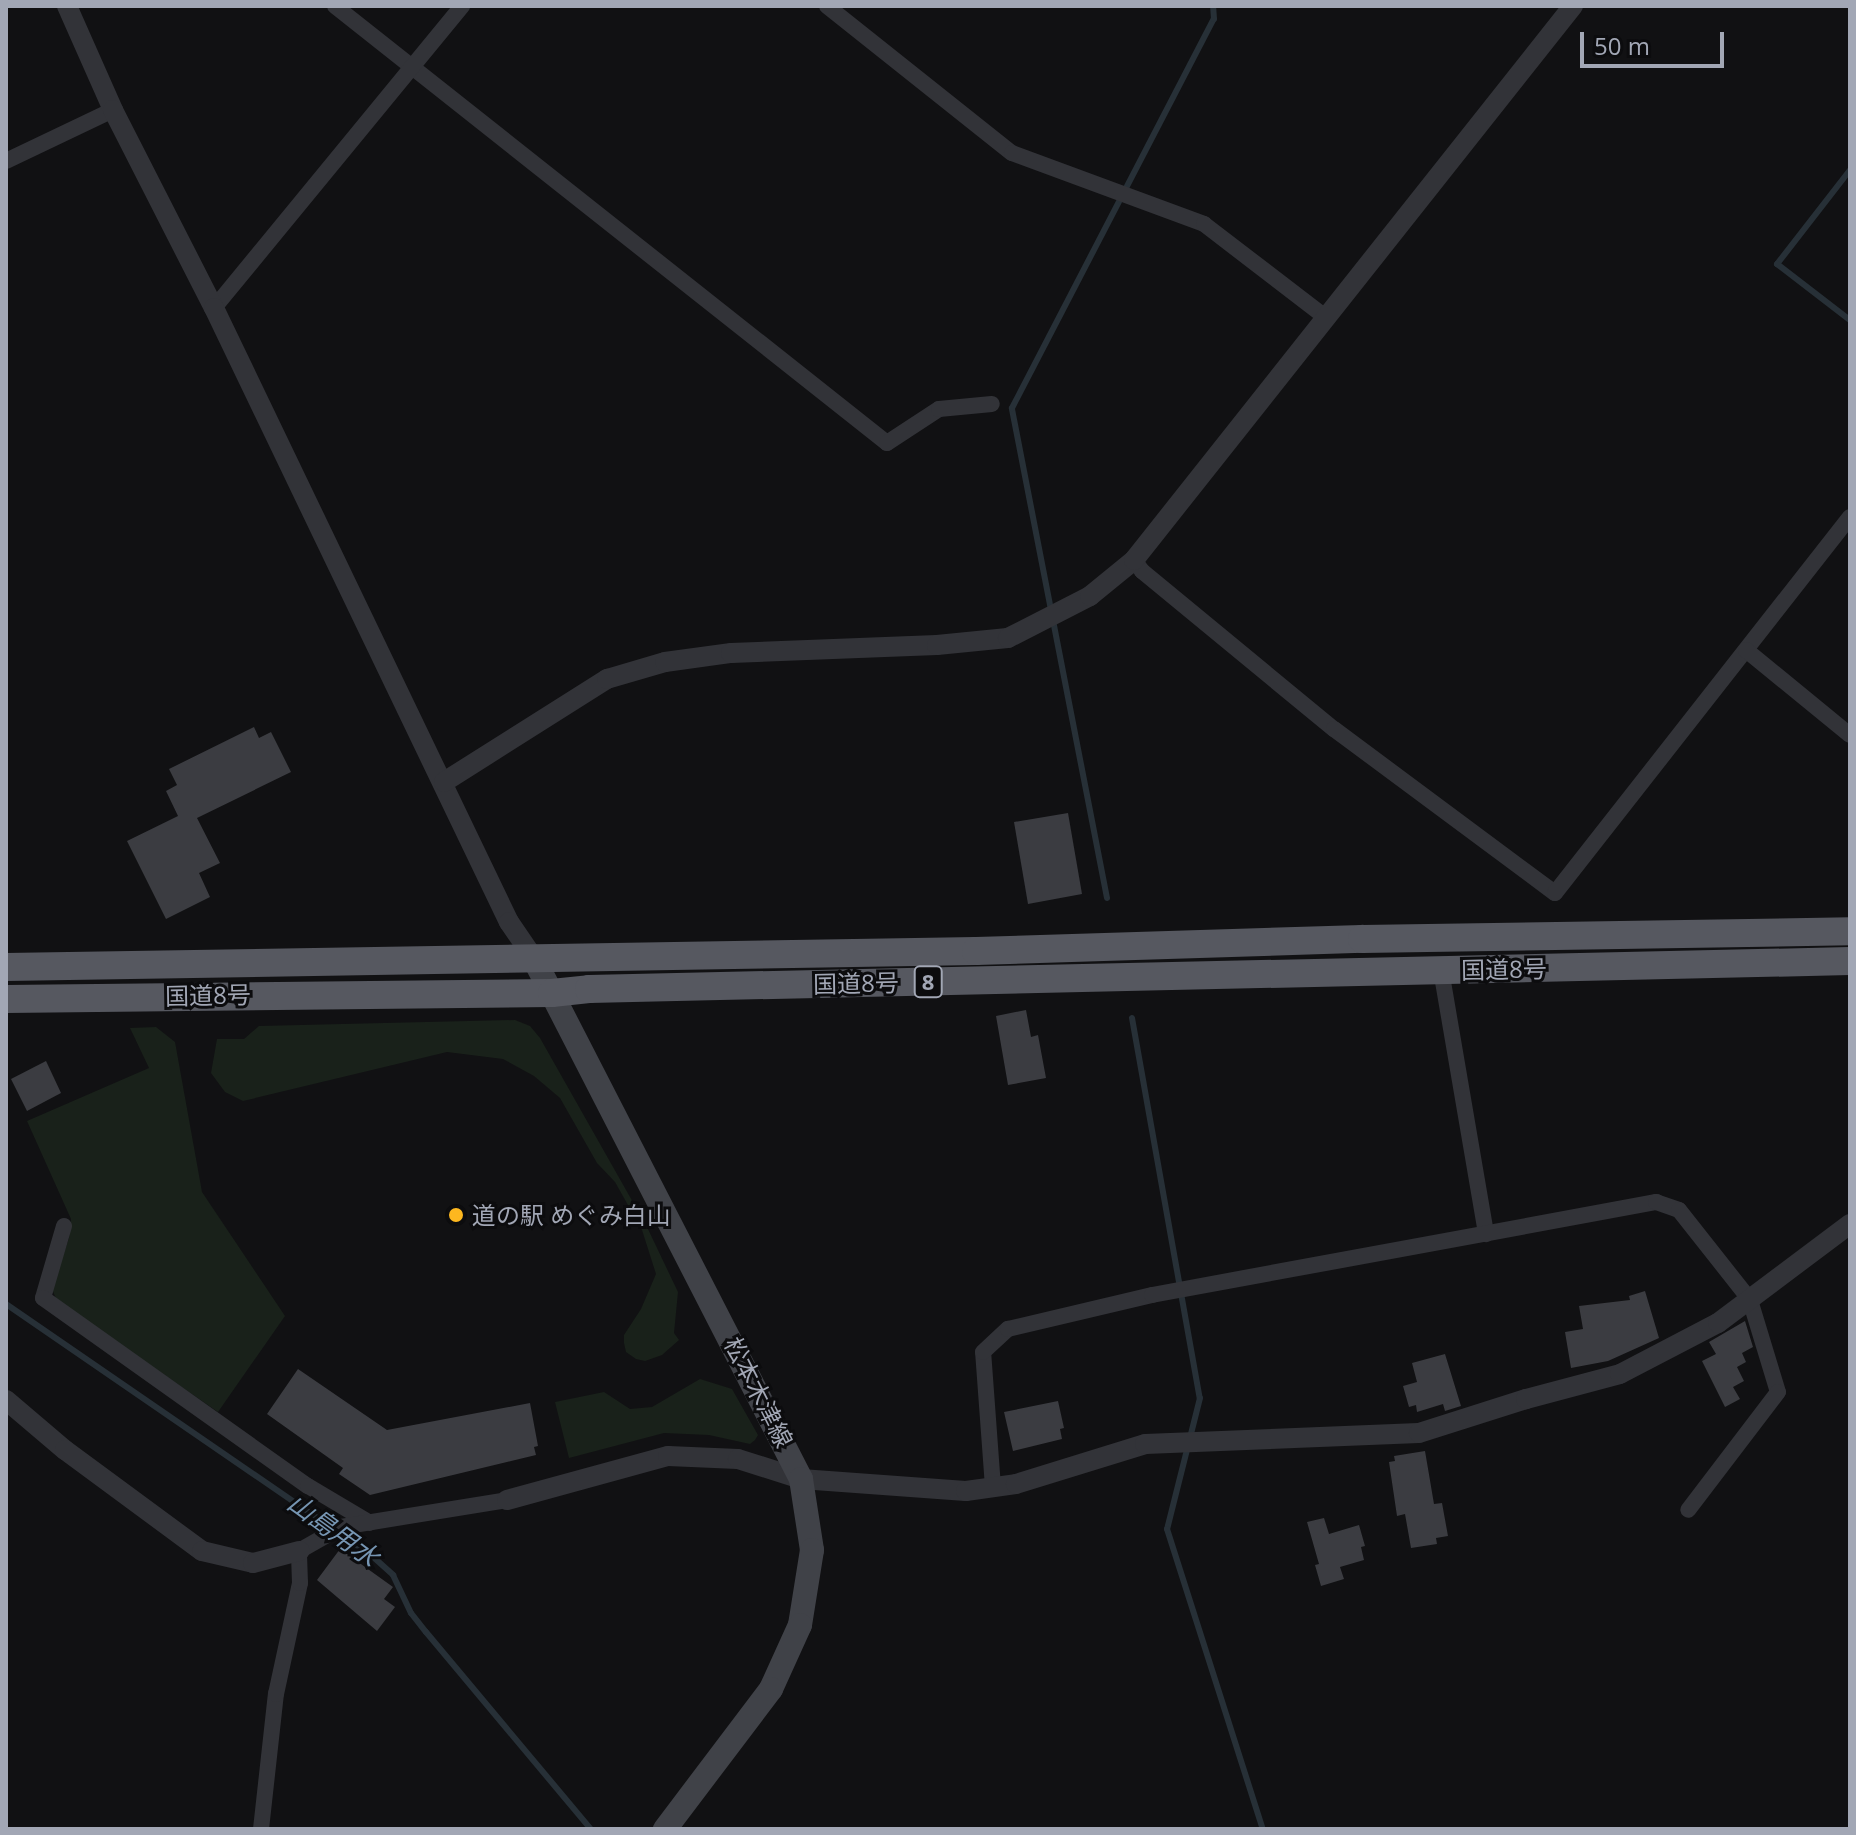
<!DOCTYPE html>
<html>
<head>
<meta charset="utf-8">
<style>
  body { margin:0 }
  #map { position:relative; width:1856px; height:1835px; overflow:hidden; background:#111113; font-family:"Open Sans","Noto Sans JP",sans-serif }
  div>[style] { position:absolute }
  .green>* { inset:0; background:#19211a }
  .stream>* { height:6px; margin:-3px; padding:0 3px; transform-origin:3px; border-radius:3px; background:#273037 }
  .building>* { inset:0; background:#3b3c41 }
  .minor>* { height:16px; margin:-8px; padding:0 8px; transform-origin:8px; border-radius:8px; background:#323338 }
  .tertiary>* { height:20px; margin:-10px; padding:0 10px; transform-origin:10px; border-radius:10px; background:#323338 }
  .secondary>* { height:24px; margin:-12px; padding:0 12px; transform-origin:12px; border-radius:12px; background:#404248 }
  .trunk>* { height:28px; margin:-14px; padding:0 14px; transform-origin:14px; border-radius:14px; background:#565860 }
  .dots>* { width:22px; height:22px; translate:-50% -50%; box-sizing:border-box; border:4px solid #0c0c0e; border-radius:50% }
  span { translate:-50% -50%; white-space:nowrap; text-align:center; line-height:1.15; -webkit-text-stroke:6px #0c0c0e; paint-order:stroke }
  .shield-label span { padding:2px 6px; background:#0c0c0e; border:2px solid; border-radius:6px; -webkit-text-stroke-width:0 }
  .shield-label { font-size:22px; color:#a2a7b5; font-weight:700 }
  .street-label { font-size:24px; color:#a2a7b5 }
  .poi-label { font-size:24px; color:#a2a7b5 }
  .left { translate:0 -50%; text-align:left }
  .water-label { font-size:26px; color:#7695b2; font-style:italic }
  .frame { position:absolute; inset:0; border:8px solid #a2a7b5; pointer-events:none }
  .scale { position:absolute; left:1580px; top:32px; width:144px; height:36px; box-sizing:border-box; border:4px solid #a2a7b5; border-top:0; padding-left:10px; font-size:24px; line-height:28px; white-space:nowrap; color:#a2a7b5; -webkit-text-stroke:6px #0c0c0e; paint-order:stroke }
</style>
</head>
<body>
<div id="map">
  <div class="green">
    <div style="clip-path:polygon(515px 1020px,530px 1026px,540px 1038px,647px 1227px,678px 1292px,674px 1333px,679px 1340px,662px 1355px,645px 1361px,636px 1359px,626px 1352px,624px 1343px,624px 1335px,641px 1309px,656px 1274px,642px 1230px,615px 1182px,597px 1163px,560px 1098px,534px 1076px,503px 1059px,447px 1052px,243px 1101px,225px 1092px,211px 1073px,217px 1039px,244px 1039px,259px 1026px)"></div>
    <div style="clip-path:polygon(156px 1027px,175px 1042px,202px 1192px,285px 1316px,218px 1412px,57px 1301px,52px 1289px,69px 1238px,71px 1219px,27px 1121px,149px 1068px,130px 1028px)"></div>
    <div style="clip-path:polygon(700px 1379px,732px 1389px,758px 1435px,755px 1440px,750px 1444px,709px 1435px,664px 1433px,569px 1458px,555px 1402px,604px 1392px,630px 1409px,652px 1407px)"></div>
  </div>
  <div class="stream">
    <div style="left:1850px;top:170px;width:119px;rotate:127.8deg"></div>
    <div style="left:1777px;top:264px;width:92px;rotate:37.5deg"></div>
    <div style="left:1107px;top:898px;width:499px;rotate:-101deg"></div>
    <div style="left:1012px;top:408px;width:438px;rotate:-62.6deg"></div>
    <div style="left:1214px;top:19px;width:13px;rotate:-94deg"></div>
    <div style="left:1132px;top:1018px;width:386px;rotate:79.9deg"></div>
    <div style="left:1200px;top:1398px;width:135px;rotate:104.1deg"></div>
    <div style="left:1167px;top:1529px;width:315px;rotate:72.3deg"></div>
    <div style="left:6px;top:1304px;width:443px;rotate:34.5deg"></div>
    <div style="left:371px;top:1555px;width:30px;rotate:42deg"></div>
    <div style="left:393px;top:1575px;width:42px;rotate:64.7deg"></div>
    <div style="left:411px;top:1613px;width:24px;rotate:52deg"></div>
    <div style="left:426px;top:1632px;width:257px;rotate:50.1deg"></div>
  </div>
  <div class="building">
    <div style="clip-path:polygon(254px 727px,259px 738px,271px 732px,291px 772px,197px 818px,220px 863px,199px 873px,210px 897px,166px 919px,127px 841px,178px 816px,166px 791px,177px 785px,169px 769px)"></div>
    <div style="clip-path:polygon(1068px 813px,1082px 894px,1028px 904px,1014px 822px)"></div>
    <div style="clip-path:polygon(1026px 1010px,1031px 1037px,1038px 1035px,1046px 1078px,1008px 1085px,996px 1016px)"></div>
    <div style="clip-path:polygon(46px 1061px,61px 1093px,27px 1111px,11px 1079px)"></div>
    <div style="clip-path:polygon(1645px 1291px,1659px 1338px,1608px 1361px,1571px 1368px,1565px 1332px,1583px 1329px,1579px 1306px,1630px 1300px,1629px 1296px)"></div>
    <div style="clip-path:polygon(1745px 1321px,1753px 1347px,1742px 1353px,1746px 1362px,1737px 1367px,1744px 1381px,1733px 1387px,1740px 1399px,1725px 1407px,1702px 1361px,1716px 1354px,1709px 1342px)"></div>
    <div style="clip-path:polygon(1445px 1354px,1461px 1406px,1445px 1411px,1443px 1404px,1417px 1412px,1416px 1405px,1409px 1407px,1403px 1386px,1417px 1382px,1412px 1363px)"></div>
    <div style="clip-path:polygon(298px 1369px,387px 1430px,530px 1403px,538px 1446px,534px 1447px,536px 1455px,370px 1495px,339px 1474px,343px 1468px,267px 1414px)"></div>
    <div style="clip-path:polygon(1058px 1401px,1064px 1428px,1060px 1429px,1062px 1439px,1013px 1451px,1004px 1412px)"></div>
    <div style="clip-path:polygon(1425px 1451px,1434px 1504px,1442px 1503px,1448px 1536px,1436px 1538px,1437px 1544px,1411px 1548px,1405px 1514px,1397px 1516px,1389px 1462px,1395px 1461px,1394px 1456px)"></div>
    <div style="clip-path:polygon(1324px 1518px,1329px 1534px,1359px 1525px,1365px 1546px,1361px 1547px,1364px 1560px,1340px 1567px,1344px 1579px,1321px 1586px,1315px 1565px,1319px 1564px,1307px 1522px)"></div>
    <div style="clip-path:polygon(340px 1549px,393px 1587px,384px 1599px,395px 1607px,377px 1631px,317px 1580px)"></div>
  </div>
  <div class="minor">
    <div style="left:335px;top:6px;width:704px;rotate:38.37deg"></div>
    <div style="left:887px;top:443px;width:62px;rotate:-33.2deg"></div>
    <div style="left:939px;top:409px;width:53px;rotate:-5.4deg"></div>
    <div style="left:827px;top:6px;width:236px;rotate:38.5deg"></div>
    <div style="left:1012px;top:153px;width:205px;rotate:20.3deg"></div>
    <div style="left:1204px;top:224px;width:153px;rotate:37.5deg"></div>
    <div style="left:6px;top:161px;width:119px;rotate:-25.5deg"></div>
    <div style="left:214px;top:308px;width:391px;rotate:-50.6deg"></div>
    <div style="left:1134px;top:560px;width:14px;rotate:54deg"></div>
    <div style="left:1142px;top:571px;width:249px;rotate:39.5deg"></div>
    <div style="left:1334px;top:729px;width:275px;rotate:36.6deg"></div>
    <div style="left:1555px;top:893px;width:478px;rotate:-51.9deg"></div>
    <div style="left:1746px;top:650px;width:134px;rotate:39.3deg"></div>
    <div style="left:1441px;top:970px;width:268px;rotate:80.3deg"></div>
    <div style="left:64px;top:1226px;width:75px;rotate:106.3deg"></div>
    <div style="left:43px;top:1298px;width:325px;rotate:35.4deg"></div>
    <div style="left:308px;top:1486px;width:72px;rotate:30.8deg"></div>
    <div style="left:993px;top:1487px;width:135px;rotate:-94.2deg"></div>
    <div style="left:983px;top:1352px;width:34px;rotate:-43deg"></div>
    <div style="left:1008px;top:1329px;width:148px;rotate:-13.3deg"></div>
    <div style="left:1152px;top:1295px;width:513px;rotate:-10.45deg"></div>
    <div style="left:1656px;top:1202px;width:24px;rotate:19deg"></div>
    <div style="left:1679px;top:1210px;width:115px;rotate:51.7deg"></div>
    <div style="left:1750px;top:1300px;width:96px;rotate:73.1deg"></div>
    <div style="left:1778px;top:1392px;width:148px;rotate:127.3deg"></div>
    <div style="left:261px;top:1829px;width:136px;rotate:-83.7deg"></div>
    <div style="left:276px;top:1694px;width:114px;rotate:-77.8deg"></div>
    <div style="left:300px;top:1583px;width:32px;rotate:-92deg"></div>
    <div style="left:299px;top:1551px;width:48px;rotate:-29.7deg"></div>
    <div style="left:341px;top:1527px;width:168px;rotate:-9.2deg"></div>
  </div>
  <div class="tertiary">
    <div style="left:67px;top:6px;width:114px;rotate:66.1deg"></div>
    <div style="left:113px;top:110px;width:222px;rotate:63deg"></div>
    <div style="left:214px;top:308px;width:681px;rotate:64.34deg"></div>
    <div style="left:509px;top:922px;width:42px;rotate:55.6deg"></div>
    <div style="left:444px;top:782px;width:193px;rotate:-32.3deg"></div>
    <div style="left:607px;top:679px;width:60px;rotate:-16.3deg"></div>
    <div style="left:665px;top:662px;width:67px;rotate:-7.8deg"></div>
    <div style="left:731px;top:653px;width:206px;rotate:-2.2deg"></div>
    <div style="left:937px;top:645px;width:71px;rotate:-5.6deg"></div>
    <div style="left:1008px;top:638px;width:92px;rotate:-27.1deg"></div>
    <div style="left:1090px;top:596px;width:57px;rotate:-39.3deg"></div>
    <div style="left:1134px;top:560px;width:707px;rotate:-51.61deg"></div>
    <div style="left:6px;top:1400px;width:77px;rotate:40.3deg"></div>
    <div style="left:65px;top:1450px;width:170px;rotate:36.4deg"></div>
    <div style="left:202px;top:1551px;width:52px;rotate:13.2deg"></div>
    <div style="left:253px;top:1563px;width:48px;rotate:-14.6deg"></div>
    <div style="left:507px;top:1500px;width:167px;rotate:-15.3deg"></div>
    <div style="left:668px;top:1456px;width:70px;rotate:2.5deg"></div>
    <div style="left:738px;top:1459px;width:66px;rotate:17.6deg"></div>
    <div style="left:801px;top:1479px;width:165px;rotate:4.2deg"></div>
    <div style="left:966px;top:1491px;width:50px;rotate:-8deg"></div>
    <div style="left:1016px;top:1484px;width:135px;rotate:-17.2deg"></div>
    <div style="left:1145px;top:1444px;width:274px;rotate:-2.3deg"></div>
    <div style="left:1419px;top:1433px;width:112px;rotate:-17.6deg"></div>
    <div style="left:1526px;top:1399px;width:97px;rotate:-14.9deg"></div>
    <div style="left:1620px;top:1374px;width:110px;rotate:-27.5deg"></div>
    <div style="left:1718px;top:1323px;width:165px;rotate:-36.9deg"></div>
  </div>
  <div class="secondary">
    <div style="left:533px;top:957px;width:587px;rotate:62.82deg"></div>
    <div style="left:801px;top:1479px;width:72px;rotate:81.2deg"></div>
    <div style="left:812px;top:1550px;width:76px;rotate:99.1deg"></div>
    <div style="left:800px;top:1625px;width:70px;rotate:114.4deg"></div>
    <div style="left:771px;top:1689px;width:176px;rotate:127.1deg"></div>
  </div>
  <div class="trunk">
    <div style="left:6px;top:967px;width:970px;rotate:-0.94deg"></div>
    <div style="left:976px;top:951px;width:386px;rotate:-1.8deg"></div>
    <div style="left:1362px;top:939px;width:488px;rotate:-0.9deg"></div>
    <div style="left:6px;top:999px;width:546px;rotate:-0.63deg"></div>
    <div style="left:552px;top:993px;width:37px;rotate:-6deg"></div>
    <div style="left:589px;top:989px;width:1261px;rotate:-1.27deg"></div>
  </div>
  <div class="dots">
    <div style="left:456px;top:1215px;background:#fdb71f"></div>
  </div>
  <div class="shield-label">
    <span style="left:928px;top:982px">8</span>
  </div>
  <div class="street-label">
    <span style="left:1504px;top:969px;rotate:-1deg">国道8号</span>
    <span style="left:856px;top:983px;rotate:-1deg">国道8号</span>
    <span style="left:208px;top:995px;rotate:-1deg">国道8号</span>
    <span style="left:759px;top:1392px;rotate:63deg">松本木津線</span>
  </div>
  <div class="poi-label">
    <span class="left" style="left:472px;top:1215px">道の駅 めぐみ白山</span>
  </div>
  <div class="water-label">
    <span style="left:333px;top:1530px;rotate:36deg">山島用水</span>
  </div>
  <div class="frame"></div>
  <div class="scale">50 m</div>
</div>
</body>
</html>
